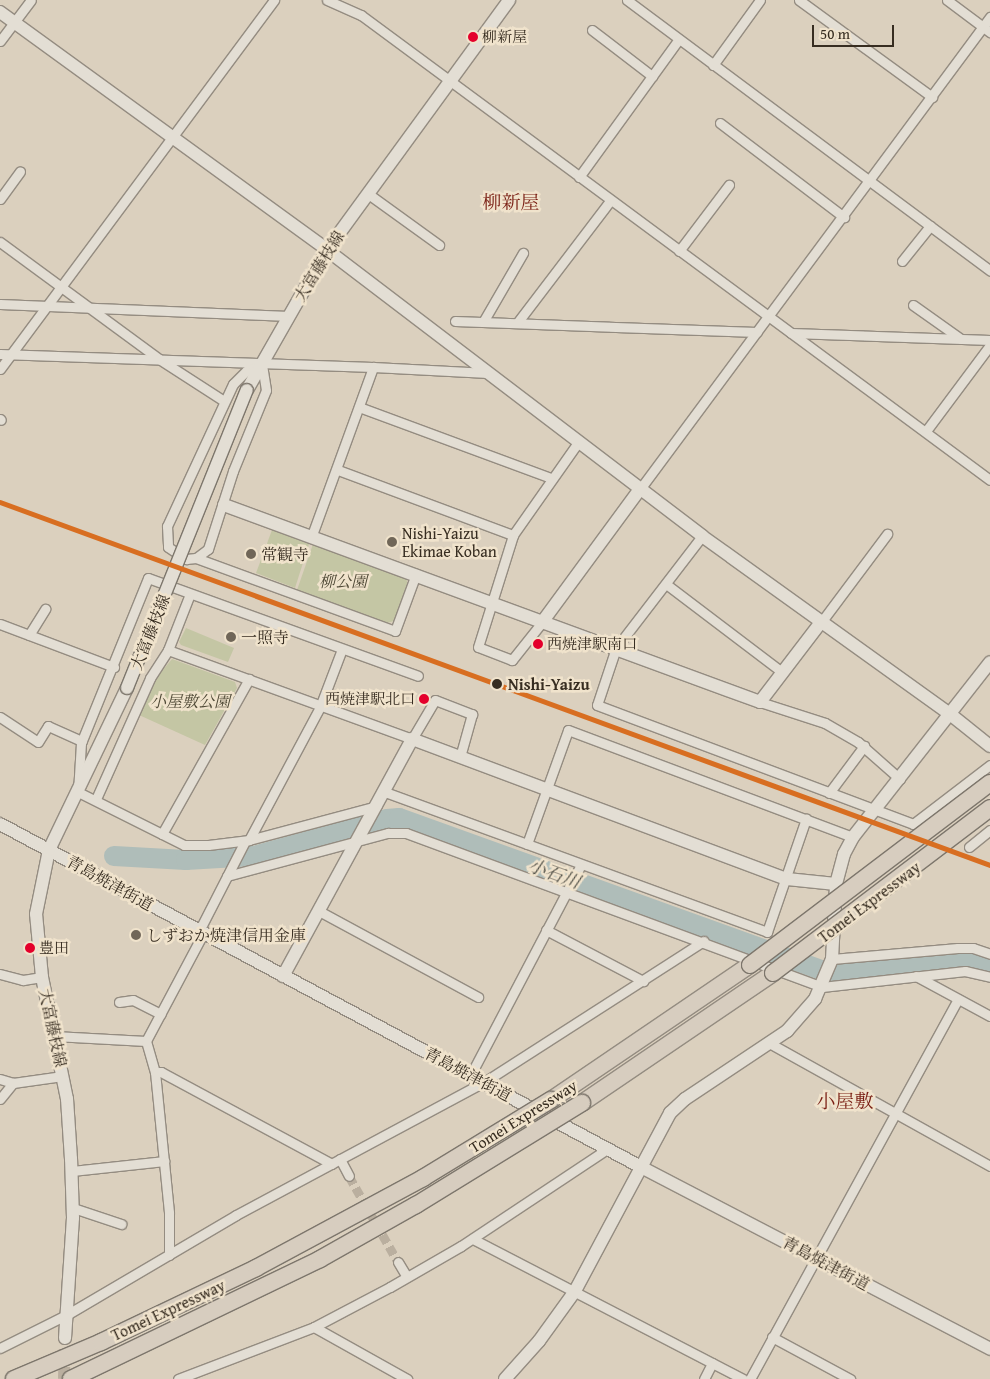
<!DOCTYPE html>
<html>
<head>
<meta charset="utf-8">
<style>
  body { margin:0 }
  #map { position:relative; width:990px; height:1379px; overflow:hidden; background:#dbd0be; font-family:"Gentium Book Plus","Noto Serif JP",serif }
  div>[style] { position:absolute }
  .green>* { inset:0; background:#c4c6a4 }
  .river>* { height:20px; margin:-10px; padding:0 10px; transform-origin:10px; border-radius:10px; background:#afbdb9 }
  .street-tunnel>* { height:9px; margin-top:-4.5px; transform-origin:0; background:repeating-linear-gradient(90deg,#baaf9f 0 9px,transparent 0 13.5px) }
  .secondary-tunnel>* { height:12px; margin-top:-6px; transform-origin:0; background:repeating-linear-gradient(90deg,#baaf9f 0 12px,transparent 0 18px) }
  .roads { filter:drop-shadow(1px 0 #948c81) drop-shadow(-1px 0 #948c81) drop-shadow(0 1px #948c81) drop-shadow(0 -1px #948c81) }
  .street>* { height:9px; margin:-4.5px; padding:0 4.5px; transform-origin:4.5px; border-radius:4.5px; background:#e3ded4 }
  .secondary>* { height:12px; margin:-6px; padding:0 6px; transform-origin:6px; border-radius:6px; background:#e3ded4 }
  .highway>* { height:16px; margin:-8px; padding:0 8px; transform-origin:8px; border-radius:8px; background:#d7cdbf }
  .bridges { filter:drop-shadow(1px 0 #7d766c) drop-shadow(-1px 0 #7d766c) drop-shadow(0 1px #7d766c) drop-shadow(0 -1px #7d766c) }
  .secondary-bridge>* { height:12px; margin:-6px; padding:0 6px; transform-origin:6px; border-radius:6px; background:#e3ded4 }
  .highway-bridge>* { height:16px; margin:-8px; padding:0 8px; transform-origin:8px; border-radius:8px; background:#d7cdbf }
  .rail-1>* { height:5px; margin:-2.5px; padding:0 2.5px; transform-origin:2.5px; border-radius:2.5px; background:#d86e21 }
  .dots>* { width:14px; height:14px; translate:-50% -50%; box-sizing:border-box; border:2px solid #f0e3cc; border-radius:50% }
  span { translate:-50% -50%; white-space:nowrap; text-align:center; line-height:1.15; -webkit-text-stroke:5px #f0e3cc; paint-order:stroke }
  .bus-label { font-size:15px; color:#372d21 }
  .left { translate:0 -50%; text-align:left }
  .right { translate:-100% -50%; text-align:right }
  .street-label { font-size:16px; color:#372d21 }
  .poi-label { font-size:16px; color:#372d21 }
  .park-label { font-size:16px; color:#504a37; font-style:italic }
  .stop-label { font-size:16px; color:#372d21; font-weight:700 }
  .water-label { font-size:18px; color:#504f46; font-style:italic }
  .quarter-label { font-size:19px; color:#7a1f14 }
  .scale { position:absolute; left:812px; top:25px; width:82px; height:22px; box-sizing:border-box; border:2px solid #372d21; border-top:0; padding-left:6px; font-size:15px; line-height:18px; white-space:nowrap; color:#372d21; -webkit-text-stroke:4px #f0e3cc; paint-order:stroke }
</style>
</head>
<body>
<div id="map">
  <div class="green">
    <div style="clip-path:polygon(272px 530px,309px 544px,295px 588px,256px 573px)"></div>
    <div style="clip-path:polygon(313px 544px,406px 578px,408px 585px,394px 621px,387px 623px,297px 590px)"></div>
    <div style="clip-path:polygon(186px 628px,234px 648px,228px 662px,181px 645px,179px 642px)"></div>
    <div style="clip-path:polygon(172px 659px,235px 682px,237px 688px,205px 745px,139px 715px,152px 683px)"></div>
  </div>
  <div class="river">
    <div style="left:114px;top:856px;width:72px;rotate:3.2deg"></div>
    <div style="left:186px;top:860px;width:68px;rotate:-3.4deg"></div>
    <div style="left:254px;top:856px;width:138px;rotate:-15.5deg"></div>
    <div style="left:387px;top:819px;width:12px;rotate:-5deg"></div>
    <div style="left:399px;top:818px;width:461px;rotate:19.8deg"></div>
    <div style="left:833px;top:974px;width:130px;rotate:-5.3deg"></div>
    <div style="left:962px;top:962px;width:29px;rotate:12deg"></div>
  </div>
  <div class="street-tunnel">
    <div style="left:349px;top:1176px;width:99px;rotate:60.3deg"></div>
  </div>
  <div class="secondary-tunnel">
    <div style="left:64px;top:1379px;width:41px;rotate:-88.6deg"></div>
  </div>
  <div class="roads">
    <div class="street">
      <div style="left:327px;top:0;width:37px;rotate:24deg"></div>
      <div style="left:361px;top:15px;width:782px;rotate:36.47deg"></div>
      <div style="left:627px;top:0;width:453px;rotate:36.7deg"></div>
      <div style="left:799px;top:0;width:165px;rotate:36.1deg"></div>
      <div style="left:947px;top:0;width:54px;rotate:36.7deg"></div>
      <div style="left:592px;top:30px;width:76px;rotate:37.5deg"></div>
      <div style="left:0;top:41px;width:51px;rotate:-52.9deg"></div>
      <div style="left:713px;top:65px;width:80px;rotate:-54.1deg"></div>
      <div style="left:720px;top:123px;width:156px;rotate:37.2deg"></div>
      <div style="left:579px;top:177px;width:170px;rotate:-54.1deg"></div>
      <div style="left:367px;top:193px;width:89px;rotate:35.8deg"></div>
      <div style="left:0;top:199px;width:34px;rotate:-54deg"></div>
      <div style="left:0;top:242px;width:197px;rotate:36.3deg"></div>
      <div style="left:159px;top:359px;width:77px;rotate:32.9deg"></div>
      <div style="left:679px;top:251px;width:83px;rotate:-52.9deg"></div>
      <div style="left:902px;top:261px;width:45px;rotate:-51.3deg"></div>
      <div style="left:0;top:304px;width:289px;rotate:2.4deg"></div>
      <div style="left:913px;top:305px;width:59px;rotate:35.3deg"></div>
      <div style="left:455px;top:321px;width:302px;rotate:2.1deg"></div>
      <div style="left:483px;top:322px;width:80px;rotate:-59.9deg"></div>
      <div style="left:517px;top:323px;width:153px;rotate:-52.7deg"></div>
      <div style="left:791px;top:333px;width:199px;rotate:2deg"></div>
      <div style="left:0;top:354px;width:373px;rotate:2deg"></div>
      <div style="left:0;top:369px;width:460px;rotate:-53.4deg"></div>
      <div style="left:359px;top:407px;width:205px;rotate:20.3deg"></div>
      <div style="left:0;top:419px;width:1px;rotate:45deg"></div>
      <div style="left:926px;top:431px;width:107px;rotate:-53.3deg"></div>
      <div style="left:338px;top:470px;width:187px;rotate:20.4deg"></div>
      <div style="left:640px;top:489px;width:588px;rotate:-53.44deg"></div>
      <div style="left:312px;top:535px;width:179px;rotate:-70deg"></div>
      <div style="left:373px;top:367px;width:115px;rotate:3deg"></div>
      <div style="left:702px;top:536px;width:141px;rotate:127.5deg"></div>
      <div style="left:616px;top:648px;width:60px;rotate:108.4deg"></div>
      <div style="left:597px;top:705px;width:338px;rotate:20.6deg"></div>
      <div style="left:913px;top:824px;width:97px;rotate:-37.5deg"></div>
      <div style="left:196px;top:558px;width:15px;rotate:-37deg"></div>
      <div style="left:208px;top:549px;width:82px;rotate:-72.2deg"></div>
      <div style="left:233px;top:471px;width:87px;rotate:-67.8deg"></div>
      <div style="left:266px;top:390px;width:26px;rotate:-99deg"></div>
      <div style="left:262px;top:364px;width:17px;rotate:156deg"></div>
      <div style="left:246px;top:371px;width:18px;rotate:135deg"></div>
      <div style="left:233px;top:384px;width:157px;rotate:114.9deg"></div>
      <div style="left:167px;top:526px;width:21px;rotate:87deg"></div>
      <div style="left:168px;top:547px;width:22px;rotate:34deg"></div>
      <div style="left:186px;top:559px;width:10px;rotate:-6deg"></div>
      <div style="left:196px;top:558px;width:212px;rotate:20.1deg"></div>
      <div style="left:395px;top:631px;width:61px;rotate:-69.8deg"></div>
      <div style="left:666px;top:584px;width:146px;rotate:37.2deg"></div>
      <div style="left:543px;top:621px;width:50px;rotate:128.5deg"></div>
      <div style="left:512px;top:660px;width:36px;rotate:-159deg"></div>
      <div style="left:478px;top:647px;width:117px;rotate:-72.6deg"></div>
      <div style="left:513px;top:535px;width:115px;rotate:-54.9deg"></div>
      <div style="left:822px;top:621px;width:109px;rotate:-53.2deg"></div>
      <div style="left:0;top:624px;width:122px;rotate:20.7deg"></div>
      <div style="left:29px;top:635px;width:31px;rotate:-58deg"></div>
      <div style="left:342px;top:649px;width:62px;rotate:110.8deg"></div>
      <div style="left:320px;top:707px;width:151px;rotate:118.1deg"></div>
      <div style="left:249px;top:840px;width:41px;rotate:173deg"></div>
      <div style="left:208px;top:845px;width:24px;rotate:180deg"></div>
      <div style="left:184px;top:845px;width:119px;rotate:-153.4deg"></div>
      <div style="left:78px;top:792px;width:49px;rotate:-86.5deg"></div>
      <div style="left:81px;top:743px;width:178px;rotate:-67.9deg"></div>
      <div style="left:148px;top:578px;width:287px;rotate:19.9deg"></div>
      <div style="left:168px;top:650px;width:260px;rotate:20deg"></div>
      <div style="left:412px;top:739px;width:45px;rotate:-59.5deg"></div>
      <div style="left:435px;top:700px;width:40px;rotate:21deg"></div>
      <div style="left:472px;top:714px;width:45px;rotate:105.6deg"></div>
      <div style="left:760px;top:702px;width:68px;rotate:17.9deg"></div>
      <div style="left:825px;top:723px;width:38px;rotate:30deg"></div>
      <div style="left:858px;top:742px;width:56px;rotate:41.4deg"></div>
      <div style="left:0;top:717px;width:45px;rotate:33.3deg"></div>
      <div style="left:38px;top:742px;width:19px;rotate:-58deg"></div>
      <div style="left:48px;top:726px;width:37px;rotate:24deg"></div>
      <div style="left:385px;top:792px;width:407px;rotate:20.1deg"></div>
      <div style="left:767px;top:932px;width:120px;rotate:-71deg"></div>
      <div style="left:829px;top:793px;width:59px;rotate:-53.3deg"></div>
      <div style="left:96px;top:799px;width:133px;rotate:-65.9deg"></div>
      <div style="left:150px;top:678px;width:33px;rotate:-57deg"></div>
      <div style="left:168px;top:650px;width:60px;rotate:-68.6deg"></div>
      <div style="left:162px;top:834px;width:178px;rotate:-60.7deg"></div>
      <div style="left:249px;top:840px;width:132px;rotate:-14.9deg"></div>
      <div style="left:527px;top:844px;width:121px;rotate:-70.2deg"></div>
      <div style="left:568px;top:730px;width:304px;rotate:20.6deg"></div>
      <div style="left:969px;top:847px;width:27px;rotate:-39deg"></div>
      <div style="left:227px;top:876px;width:167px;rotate:-15deg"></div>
      <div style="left:388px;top:833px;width:18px"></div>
      <div style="left:406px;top:833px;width:444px;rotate:20.3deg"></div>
      <div style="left:822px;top:987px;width:144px;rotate:-6.4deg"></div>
      <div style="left:965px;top:971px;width:26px;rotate:13deg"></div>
      <div style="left:319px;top:911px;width:181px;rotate:28.4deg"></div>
      <div style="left:546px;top:930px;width:110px;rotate:27.7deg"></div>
      <div style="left:199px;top:931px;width:101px;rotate:-62.9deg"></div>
      <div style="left:832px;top:959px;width:126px;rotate:-5deg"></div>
      <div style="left:958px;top:948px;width:15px"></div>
      <div style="left:973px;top:948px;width:18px;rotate:19deg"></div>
      <div style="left:0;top:974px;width:24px;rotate:15deg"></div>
      <div style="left:23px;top:980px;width:19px;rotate:-9deg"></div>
      <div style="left:916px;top:976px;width:84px;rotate:28.4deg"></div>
      <div style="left:119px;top:1002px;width:14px;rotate:-8deg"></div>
      <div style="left:133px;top:1000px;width:31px;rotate:27deg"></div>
      <div style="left:54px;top:1036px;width:92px;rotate:3.1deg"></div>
      <div style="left:146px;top:1041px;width:32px;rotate:74deg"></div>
      <div style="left:155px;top:1072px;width:142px;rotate:84.3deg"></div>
      <div style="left:169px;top:1213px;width:42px;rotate:90deg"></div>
      <div style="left:146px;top:1041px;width:121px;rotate:-62deg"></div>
      <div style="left:771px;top:1044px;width:251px;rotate:29.1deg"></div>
      <div style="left:155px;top:1072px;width:6px"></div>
      <div style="left:161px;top:1072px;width:194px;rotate:28.3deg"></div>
      <div style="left:470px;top:1076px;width:238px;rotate:-62.3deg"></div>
      <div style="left:0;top:1079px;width:14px;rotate:17deg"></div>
      <div style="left:0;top:1099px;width:21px;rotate:-51deg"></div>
      <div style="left:13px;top:1083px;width:50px;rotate:-8deg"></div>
      <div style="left:340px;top:1159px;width:19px;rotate:62deg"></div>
      <div style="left:72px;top:1171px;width:93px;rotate:-6.2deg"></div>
      <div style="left:73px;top:1208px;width:51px;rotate:18.4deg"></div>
      <div style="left:473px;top:1239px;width:304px;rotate:27.4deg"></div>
      <div style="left:398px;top:1262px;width:17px;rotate:59deg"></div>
      <div style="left:314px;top:1327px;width:107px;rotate:29.2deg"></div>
      <div style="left:772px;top:1337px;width:89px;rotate:28.3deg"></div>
      <div style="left:0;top:1348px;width:76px;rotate:-26.6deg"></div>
      <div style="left:68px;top:1314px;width:195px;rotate:-30.5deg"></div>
      <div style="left:236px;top:1215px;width:281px;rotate:-28.2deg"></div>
      <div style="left:484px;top:1082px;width:261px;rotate:-32.7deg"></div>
      <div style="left:178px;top:1379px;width:146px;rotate:-20.9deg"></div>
      <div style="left:314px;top:1327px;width:86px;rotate:-27.8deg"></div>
      <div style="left:390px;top:1287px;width:82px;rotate:-30deg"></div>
      <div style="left:461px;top:1246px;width:175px;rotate:-33.6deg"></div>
      <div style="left:704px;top:1379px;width:18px;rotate:-63deg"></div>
      <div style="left:750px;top:1379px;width:433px;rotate:-61.3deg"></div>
    </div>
    <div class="secondary">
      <div style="left:0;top:12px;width:404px;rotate:36deg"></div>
      <div style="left:327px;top:250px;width:472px;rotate:37.3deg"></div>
      <div style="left:702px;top:536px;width:305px;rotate:35.7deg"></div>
      <div style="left:950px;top:714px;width:51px;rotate:38.7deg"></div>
      <div style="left:247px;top:390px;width:161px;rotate:-60.3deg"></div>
      <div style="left:327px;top:250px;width:309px;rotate:-53.9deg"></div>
      <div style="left:224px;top:505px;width:571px;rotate:20.18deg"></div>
      <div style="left:760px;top:702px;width:102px;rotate:-52.6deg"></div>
      <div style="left:543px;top:621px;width:164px;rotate:-53.7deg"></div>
      <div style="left:0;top:824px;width:727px;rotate:28.15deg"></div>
      <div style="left:641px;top:1167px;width:394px;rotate:27.5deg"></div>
      <div style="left:283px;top:976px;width:270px;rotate:-61.4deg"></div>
      <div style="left:412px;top:739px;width:400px;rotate:20.5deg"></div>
      <div style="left:787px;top:879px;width:49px;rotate:5.8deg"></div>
      <div style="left:65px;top:1338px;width:120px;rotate:-86.2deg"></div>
      <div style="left:73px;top:1218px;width:59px;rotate:-91.9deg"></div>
      <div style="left:71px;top:1159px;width:60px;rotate:-93.8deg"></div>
      <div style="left:67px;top:1099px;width:125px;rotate:-101.6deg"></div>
      <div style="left:42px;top:977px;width:63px;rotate:-95.4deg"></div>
      <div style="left:36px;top:914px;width:65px;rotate:-78.5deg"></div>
      <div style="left:49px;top:850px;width:180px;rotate:-64.3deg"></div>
      <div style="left:505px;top:1379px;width:51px;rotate:-48.2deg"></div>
      <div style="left:539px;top:1341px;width:62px;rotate:-54.2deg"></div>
      <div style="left:575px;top:1291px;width:202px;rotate:-61.9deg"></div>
      <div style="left:670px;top:1113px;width:21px;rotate:-43deg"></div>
      <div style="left:685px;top:1099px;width:123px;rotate:-33.7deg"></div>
      <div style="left:787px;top:1031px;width:43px;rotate:-48.8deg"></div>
      <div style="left:815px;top:999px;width:43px;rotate:-67deg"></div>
      <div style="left:832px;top:959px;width:75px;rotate:-86.9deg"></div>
      <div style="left:836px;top:884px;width:31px;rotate:-75deg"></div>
      <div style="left:844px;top:854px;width:19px;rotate:-62deg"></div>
      <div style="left:853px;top:837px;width:222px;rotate:-51.9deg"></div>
    </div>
    <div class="highway">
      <div style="left:551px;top:1100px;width:240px;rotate:-34.2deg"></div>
      <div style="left:582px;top:1103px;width:231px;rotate:-34.2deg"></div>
    </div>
  </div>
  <div class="bridges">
    <div class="secondary-bridge">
      <div style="left:127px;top:688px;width:321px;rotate:-68.1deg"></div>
    </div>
    <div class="highway-bridge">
      <div style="left:750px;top:965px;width:301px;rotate:-37.2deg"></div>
      <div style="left:773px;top:973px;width:273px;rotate:-37.2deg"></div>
      <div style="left:14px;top:1379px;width:95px;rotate:-23deg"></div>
      <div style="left:101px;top:1342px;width:172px;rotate:-25.5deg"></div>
      <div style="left:256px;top:1268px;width:190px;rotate:-28.3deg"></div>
      <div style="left:423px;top:1178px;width:150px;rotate:-31.4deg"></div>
      <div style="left:71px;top:1379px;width:276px;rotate:-25.7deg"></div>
      <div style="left:320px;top:1259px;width:110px;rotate:-29.4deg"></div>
      <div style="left:416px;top:1205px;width:195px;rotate:-31.6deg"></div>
    </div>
  </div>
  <div class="rail-1">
    <div style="left:0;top:502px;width:1054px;rotate:20.14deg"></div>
  </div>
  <div class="dots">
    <div style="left:473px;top:37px;background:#e4002b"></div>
    <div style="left:392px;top:542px;background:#706658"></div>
    <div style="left:251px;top:554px;background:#706658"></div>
    <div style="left:231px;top:637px;background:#706658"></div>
    <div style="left:538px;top:644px;background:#e4002b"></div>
    <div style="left:497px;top:684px;background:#372d21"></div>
    <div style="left:424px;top:699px;background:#e4002b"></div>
    <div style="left:136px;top:935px;background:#706658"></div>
    <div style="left:30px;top:948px;background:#e4002b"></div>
  </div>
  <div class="bus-label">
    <span class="left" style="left:482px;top:37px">柳新屋</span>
    <span class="left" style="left:547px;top:644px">西焼津駅南口</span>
    <span class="right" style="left:415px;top:699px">西焼津駅北口</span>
    <span class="left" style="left:39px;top:948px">豊田</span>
  </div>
  <div class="street-label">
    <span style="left:319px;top:266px;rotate:-58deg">大富藤枝線</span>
    <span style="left:150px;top:632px;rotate:-68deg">大富藤枝線</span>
    <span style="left:110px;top:883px;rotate:29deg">青島焼津街道</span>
    <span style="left:869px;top:902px;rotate:-37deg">Tomei Expressway</span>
    <span style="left:53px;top:1028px;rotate:78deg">大富藤枝線</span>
    <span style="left:468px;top:1074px;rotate:28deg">青島焼津街道</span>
    <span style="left:523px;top:1116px;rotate:-32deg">Tomei Expressway</span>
    <span style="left:826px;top:1263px;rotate:28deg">青島焼津街道</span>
    <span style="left:168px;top:1310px;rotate:-25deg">Tomei Expressway</span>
  </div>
  <div class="poi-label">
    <span class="left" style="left:402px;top:542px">Nishi-Yaizu<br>Ekimae Koban</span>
    <span class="left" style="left:261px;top:554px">常観寺</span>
    <span class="left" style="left:241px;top:637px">一照寺</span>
    <span class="left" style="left:146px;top:935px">しずおか焼津信用金庫</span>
  </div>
  <div class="park-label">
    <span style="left:343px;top:581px">柳公園</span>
    <span style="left:190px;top:701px">小屋敷公園</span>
  </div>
  <div class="stop-label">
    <span class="left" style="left:508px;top:684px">Nishi-Yaizu</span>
  </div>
  <div class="water-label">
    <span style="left:554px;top:874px;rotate:20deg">小石川</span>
  </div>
  <div class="quarter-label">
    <span style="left:511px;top:203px">柳新屋</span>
    <span style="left:845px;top:1102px">小屋敷</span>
  </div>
  <div class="scale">50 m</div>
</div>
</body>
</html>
